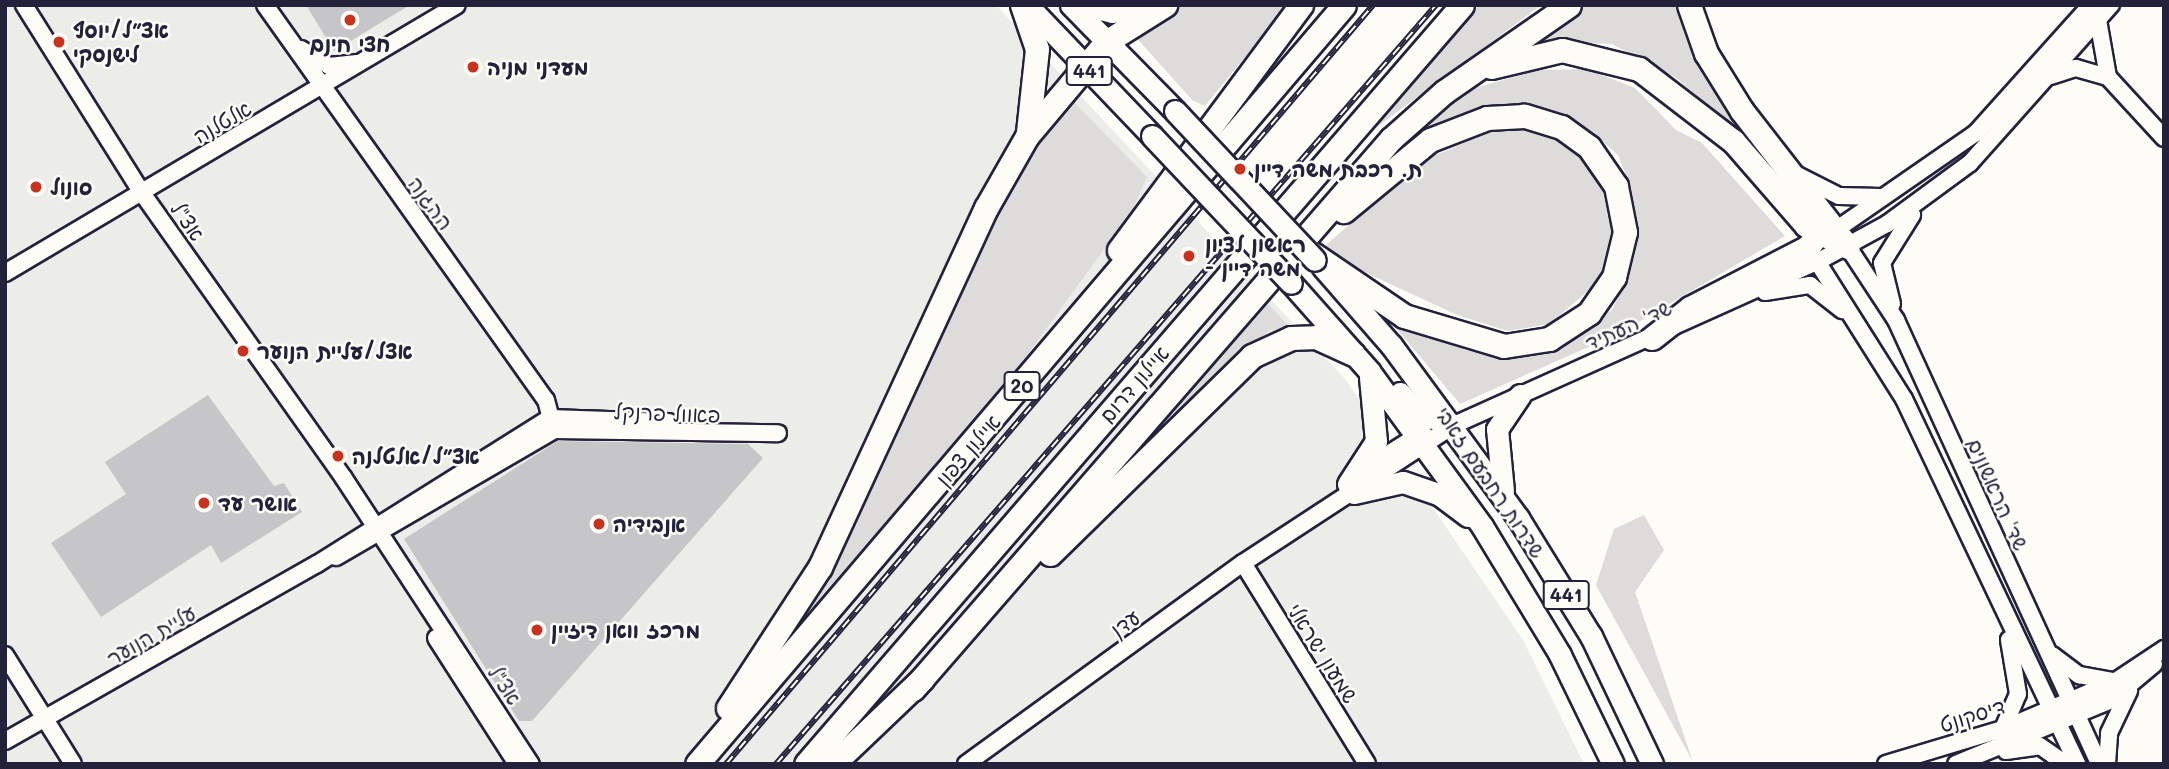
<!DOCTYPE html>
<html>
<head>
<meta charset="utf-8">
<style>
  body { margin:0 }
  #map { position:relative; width:2169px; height:769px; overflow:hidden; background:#fdfcf7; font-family:Mali,"Playpen Sans Hebrew",sans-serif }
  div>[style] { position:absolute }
  .built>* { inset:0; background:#ecece9 }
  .green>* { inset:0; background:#dddcdb }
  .building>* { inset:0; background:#c6c6c8 }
  .roads { filter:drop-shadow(2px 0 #22223b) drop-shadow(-2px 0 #22223b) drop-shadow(0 2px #22223b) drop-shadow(0 -2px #22223b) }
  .minor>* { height:16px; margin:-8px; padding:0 8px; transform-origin:8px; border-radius:8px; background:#fdfcf7 }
  .major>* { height:21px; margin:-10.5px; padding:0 10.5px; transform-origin:10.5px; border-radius:10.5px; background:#fdfcf7 }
  .highway>* { height:23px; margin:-11.5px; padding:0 11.5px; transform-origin:11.5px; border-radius:11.5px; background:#fdfcf7 }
  .rail>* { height:6px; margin-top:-3px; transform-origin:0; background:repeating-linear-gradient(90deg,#fdfcf7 0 10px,#22223b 0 20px); box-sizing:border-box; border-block:2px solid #22223b }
  .bridges { filter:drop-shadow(2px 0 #22223b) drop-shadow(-2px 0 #22223b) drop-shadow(0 2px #22223b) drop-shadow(0 -2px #22223b) }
  .major-bridge>* { height:21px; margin:-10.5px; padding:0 10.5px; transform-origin:10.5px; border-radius:10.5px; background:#fdfcf7 }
  .dots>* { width:19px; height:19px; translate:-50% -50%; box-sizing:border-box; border:4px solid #fdfcf7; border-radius:50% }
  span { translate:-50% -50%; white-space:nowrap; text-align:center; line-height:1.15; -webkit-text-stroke:5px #fdfcf7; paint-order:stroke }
  .shield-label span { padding:2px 5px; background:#fdfcf7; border:2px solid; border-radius:5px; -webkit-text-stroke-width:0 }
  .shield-label { font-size:19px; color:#22223b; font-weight:700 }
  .poi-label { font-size:21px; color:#22223b; font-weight:700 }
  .left { translate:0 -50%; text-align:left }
  .street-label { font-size:21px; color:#22223b }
  .frame { position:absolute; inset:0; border:7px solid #22223b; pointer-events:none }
</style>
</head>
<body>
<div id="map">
  <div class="built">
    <div style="clip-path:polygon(5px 5px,996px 5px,1345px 379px,1523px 640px,1584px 764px,5px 764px)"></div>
  </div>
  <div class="green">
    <div style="clip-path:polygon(1183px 5px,1287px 5px,1205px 106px,1192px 100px,1134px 35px)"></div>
    <div style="clip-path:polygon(1479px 5px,1541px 5px,1374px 129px)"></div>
    <div style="clip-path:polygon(1580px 5px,1677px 5px,1702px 73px,1742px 134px,1675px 77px,1612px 44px,1550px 41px,1513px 50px)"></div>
    <div style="clip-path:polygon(1587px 69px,1635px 88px,1676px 130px,1702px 143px,1785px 236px,1620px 333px,1460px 404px,1391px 322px,1468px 351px,1509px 354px,1557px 345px,1581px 332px,1612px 310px,1626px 281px,1637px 230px,1631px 188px,1618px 155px,1600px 139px,1569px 119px,1510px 103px,1435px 126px,1378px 168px,1450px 100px,1478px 87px,1538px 70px)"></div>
    <div style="clip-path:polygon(1070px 98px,1147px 177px,1132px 211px,998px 395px,817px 608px,809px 602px,1019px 169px)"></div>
    <div style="clip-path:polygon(1523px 130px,1554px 138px,1577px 154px,1597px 176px,1613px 219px,1609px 262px,1599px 282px,1549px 324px,1508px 331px,1457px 315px,1343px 262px,1326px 245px,1422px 161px,1490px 132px)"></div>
    <div style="clip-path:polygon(1266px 302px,1290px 327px,1270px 330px,1178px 414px,1167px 408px)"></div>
    <div style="clip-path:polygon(1644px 515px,1664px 550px,1635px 592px,1693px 762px,1596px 585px,1614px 529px)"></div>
  </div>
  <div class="building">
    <div style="clip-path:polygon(306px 5px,410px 5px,334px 51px)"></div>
    <div style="clip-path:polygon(208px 395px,274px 486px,284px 483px,302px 512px,221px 563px,211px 545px,101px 617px,51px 543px,126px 494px,105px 462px)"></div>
    <div style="clip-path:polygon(558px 441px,748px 444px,763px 458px,532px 721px,519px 721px,404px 539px)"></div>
  </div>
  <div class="roads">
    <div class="minor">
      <div style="left:24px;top:5px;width:222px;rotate:57.9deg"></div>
      <div style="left:142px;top:193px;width:348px;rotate:54.7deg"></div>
      <div style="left:343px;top:477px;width:343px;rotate:56.8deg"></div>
      <div style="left:265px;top:5px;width:485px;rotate:54.6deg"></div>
      <div style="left:546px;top:400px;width:31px;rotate:75deg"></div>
      <div style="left:2098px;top:20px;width:58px;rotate:80deg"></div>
      <div style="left:2108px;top:77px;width:83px;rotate:47.4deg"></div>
      <div style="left:301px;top:49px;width:33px;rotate:31deg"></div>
      <div style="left:329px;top:66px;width:28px;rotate:-6deg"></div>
      <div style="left:2051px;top:76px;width:26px;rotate:-18deg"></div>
      <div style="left:2076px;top:68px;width:33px;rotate:16deg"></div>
      <div style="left:1797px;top:175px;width:47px;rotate:26.6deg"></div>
      <div style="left:1839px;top:196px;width:42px;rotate:1.4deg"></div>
      <div style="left:1827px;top:236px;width:181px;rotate:-34.7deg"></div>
      <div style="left:1976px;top:133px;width:172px;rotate:-48.1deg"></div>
      <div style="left:1848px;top:247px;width:87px;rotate:56.7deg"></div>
      <div style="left:1896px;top:320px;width:488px;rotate:65.4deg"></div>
      <div style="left:1813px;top:255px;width:170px;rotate:57.7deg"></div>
      <div style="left:1904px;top:399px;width:404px;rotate:64.6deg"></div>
      <div style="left:5px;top:273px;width:525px;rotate:-30.66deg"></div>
      <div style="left:1765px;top:292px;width:46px;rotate:-8.8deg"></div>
      <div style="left:1810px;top:285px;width:41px;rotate:38deg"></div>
      <div style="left:1892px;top:304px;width:42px;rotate:-103.7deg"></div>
      <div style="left:1882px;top:263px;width:57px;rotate:-58deg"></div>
      <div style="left:550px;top:418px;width:119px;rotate:1.9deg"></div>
      <div style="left:554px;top:430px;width:224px;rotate:0.8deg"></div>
      <div style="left:1363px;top:470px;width:71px;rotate:-32.3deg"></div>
      <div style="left:336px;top:557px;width:252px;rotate:-30.2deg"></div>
      <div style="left:1243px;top:563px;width:236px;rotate:58.3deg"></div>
      <div style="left:436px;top:638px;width:150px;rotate:57.3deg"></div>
      <div style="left:5px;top:655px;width:128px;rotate:58deg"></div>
      <div style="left:2052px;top:655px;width:34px;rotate:37deg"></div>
      <div style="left:2079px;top:675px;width:35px;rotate:10deg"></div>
      <div style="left:2003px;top:729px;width:38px;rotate:-67deg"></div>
      <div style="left:2018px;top:694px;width:55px;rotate:-99.5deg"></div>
      <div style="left:5px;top:741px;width:359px;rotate:-29.6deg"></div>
      <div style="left:317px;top:564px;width:275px;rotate:-32.1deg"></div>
      <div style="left:2006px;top:751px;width:34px;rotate:-8deg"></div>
      <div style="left:2040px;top:746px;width:32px;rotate:35deg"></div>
      <div style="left:966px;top:764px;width:342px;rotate:-36deg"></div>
      <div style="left:1243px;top:563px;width:252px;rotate:-33.2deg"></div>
      <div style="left:1454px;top:425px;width:398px;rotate:-24.2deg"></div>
      <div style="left:1817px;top:262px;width:80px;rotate:-28.5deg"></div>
      <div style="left:1887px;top:224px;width:103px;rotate:-36.3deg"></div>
      <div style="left:1970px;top:163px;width:212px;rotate:-48.3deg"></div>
      <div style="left:1886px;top:764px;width:122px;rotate:-16.7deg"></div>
      <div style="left:2003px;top:729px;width:123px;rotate:-23deg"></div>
      <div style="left:2116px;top:681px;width:58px;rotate:-33.7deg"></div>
      <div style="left:1956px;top:764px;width:168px;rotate:-22.4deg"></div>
      <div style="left:2111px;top:700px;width:56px;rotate:-39.9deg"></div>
      <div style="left:2107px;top:764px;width:31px;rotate:-86deg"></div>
      <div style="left:2109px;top:733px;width:47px;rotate:-64.5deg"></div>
    </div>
    <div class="major">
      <div style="left:1027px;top:5px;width:181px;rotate:46.3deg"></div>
      <div style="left:1071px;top:5px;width:148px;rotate:45.5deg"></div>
      <div style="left:1322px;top:266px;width:105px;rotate:48.9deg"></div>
      <div style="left:1391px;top:345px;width:215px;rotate:53.7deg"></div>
      <div style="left:1518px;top:518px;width:139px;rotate:58.3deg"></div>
      <div style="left:1591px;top:636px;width:142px;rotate:64.5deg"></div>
      <div style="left:1291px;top:283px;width:118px;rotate:48.4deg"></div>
      <div style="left:1369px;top:371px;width:192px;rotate:53.9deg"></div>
      <div style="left:1482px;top:526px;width:151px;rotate:58.8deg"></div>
      <div style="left:1560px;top:655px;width:121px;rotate:64.1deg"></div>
      <div style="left:1400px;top:393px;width:25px;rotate:50deg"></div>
      <div style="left:1416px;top:412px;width:40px;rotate:18.9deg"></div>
      <div style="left:1348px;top:484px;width:51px;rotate:-56.9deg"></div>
      <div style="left:1376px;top:441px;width:64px;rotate:-95.4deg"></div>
      <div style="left:1503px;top:491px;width:62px;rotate:-95.5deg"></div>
      <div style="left:1497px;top:429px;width:41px;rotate:-55.9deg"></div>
      <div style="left:1354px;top:493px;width:50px;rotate:-12.7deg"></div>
      <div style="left:1403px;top:482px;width:39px;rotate:19deg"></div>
      <div style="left:1440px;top:495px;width:35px;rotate:37deg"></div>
    </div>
    <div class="highway">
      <div style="left:1022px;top:5px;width:46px;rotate:71.2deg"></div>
      <div style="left:1037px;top:49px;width:83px;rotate:96.2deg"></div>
      <div style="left:1087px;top:5px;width:26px;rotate:13deg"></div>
      <div style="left:1112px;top:11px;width:26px;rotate:-13deg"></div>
      <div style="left:1689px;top:5px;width:51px;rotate:70.5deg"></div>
      <div style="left:1706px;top:53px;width:68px;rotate:58.2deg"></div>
      <div style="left:1742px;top:111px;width:166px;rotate:52.1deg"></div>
      <div style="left:1491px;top:67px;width:73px;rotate:-13.5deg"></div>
      <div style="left:1562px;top:50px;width:79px;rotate:13.9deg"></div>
      <div style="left:1639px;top:69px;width:118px;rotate:37.5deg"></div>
      <div style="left:1733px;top:141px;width:111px;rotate:49deg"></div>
      <div style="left:1806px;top:225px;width:47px;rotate:27.6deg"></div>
      <div style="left:1119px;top:250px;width:305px;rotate:-53.4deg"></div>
      <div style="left:1307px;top:250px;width:117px;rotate:34.2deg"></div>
      <div style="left:1404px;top:316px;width:104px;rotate:16.7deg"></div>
      <div style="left:1504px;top:346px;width:46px;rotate:-8.8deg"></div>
      <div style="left:1549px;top:339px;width:48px;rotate:-33deg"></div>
      <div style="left:1589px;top:313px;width:44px;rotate:-55.2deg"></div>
      <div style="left:1614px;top:277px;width:46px;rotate:-76.3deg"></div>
      <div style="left:1625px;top:232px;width:47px;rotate:-101.1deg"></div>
      <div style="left:1616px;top:186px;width:47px;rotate:-124.7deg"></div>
      <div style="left:1589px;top:147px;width:34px;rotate:-144deg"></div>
      <div style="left:1561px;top:127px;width:39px;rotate:-163deg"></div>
      <div style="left:1524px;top:116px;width:37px;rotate:177deg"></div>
      <div style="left:1487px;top:118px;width:61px;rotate:158.9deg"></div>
      <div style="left:1430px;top:140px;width:112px;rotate:140.5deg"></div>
      <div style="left:1652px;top:338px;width:48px;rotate:-38.3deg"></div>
      <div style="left:1690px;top:308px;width:133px;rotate:-27.3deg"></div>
      <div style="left:1808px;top:247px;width:31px;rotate:-54deg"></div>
      <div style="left:1050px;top:554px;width:283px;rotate:-44.4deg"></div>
      <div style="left:1252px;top:356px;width:43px;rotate:-24.8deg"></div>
      <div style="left:1291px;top:338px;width:25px;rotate:-2deg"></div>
      <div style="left:1316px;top:337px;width:41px;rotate:24.7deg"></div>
      <div style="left:913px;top:689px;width:729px;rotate:-49.01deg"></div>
      <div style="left:1391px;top:139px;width:71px;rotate:-41.6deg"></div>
      <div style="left:1444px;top:92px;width:152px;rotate:-34.8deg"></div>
      <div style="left:728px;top:708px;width:168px;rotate:-56.9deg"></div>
      <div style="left:820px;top:567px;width:396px;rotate:-65.2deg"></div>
      <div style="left:986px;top:208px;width:83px;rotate:-60.3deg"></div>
      <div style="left:1027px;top:136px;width:123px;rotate:-50deg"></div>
      <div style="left:1106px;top:42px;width:70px;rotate:-32.1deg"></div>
      <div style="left:697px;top:764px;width:997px;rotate:-49.55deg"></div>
      <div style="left:806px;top:764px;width:1003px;rotate:-49.16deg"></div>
      <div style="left:833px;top:764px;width:124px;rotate:-43.7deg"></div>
    </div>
  </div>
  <div class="rail">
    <div style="left:726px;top:764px;width:997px;rotate:-49.55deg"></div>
    <div style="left:776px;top:764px;width:1006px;rotate:-48.99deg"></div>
  </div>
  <div class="bridges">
    <div class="major-bridge">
      <div style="left:1175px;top:111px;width:204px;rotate:46.8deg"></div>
      <div style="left:1152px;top:136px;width:202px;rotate:46.6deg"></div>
    </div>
  </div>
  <div class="dots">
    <div style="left:350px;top:20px;background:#c8321e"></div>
    <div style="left:59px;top:42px;background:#c8321e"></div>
    <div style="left:473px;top:67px;background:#c8321e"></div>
    <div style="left:1240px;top:169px;background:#c8321e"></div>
    <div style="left:36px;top:187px;background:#c8321e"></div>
    <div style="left:1189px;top:256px;background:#c8321e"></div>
    <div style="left:243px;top:351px;background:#c8321e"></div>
    <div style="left:338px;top:456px;background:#c8321e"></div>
    <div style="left:204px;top:503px;background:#c8321e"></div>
    <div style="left:599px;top:524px;background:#c8321e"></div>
    <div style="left:537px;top:630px;background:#c8321e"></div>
  </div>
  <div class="shield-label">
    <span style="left:1089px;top:71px">441</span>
    <span style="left:1022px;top:386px">20</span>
    <span style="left:1566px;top:595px">441</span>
  </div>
  <div class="poi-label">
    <span class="left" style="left:73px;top:42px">אצ״ל/יוסף<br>לישנסקי</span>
    <span style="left:350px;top:44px">חצי חינם</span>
    <span class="left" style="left:487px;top:67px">מעדני מניה</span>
    <span class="left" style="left:1254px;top:169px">ת. רכבת משה דיין</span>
    <span class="left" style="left:50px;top:187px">סונול</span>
    <span class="left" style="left:1205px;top:256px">ראשון לציון<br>- משה דיין</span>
    <span class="left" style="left:257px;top:351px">אצל/עליית הנוער</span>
    <span class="left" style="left:352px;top:456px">אצ״ל/אלטלנה</span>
    <span class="left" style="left:218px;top:503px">אושר עד</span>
    <span class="left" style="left:613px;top:524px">אנבידיה</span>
    <span class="left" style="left:551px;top:630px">מרכז וואן דיזיין</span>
  </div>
  <div class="street-label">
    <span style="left:222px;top:122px;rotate:-30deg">אלטלנה</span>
    <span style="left:431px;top:203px;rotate:54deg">ההגנה</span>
    <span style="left:188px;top:221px;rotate:55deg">אצ"ל</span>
    <span style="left:1628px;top:325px;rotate:-24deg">שד' העתיד</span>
    <span style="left:1134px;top:384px;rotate:-49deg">איילון דרום</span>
    <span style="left:667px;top:413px;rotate:2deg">פאוול פרנקל</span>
    <span style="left:968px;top:450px;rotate:-49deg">איילון צפון</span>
    <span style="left:1491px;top:482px;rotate:56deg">שדרות רחבעם זאבי</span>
    <span style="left:1998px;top:494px;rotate:66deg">שד' הראשונים</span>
    <span style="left:1125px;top:623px;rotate:-36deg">עדן</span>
    <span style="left:151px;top:635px;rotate:-30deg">עליית הנוער</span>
    <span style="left:1323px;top:653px;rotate:58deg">שמעון ישראלי</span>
    <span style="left:505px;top:685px;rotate:56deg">אצ"ל</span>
    <span style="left:1972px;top:715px;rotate:-18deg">דיסקונט</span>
  </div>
  <div class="frame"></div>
</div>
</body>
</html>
